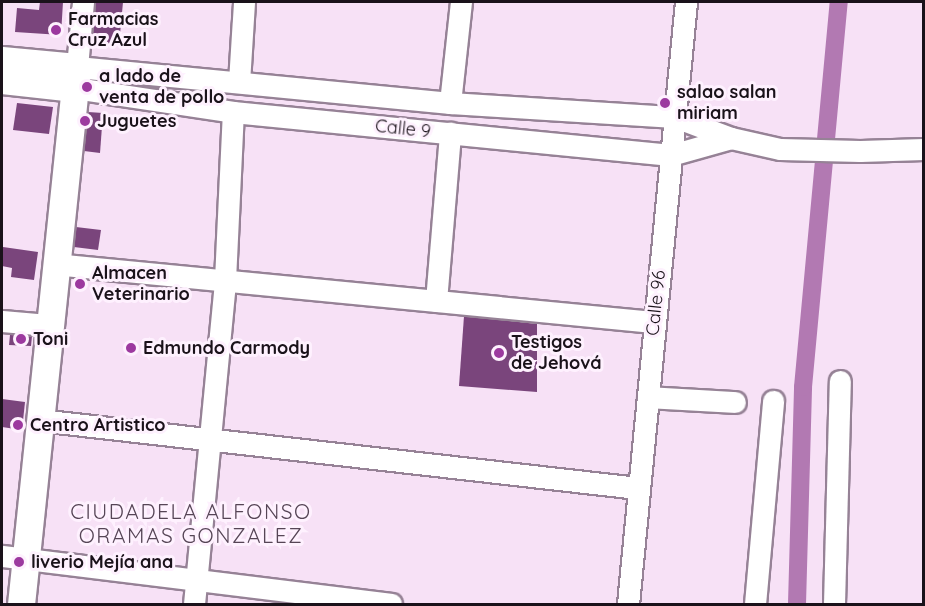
<!DOCTYPE html>
<html>
<head>
<meta charset="utf-8">
<style>
  body { margin:0 }
  #map { position:relative; width:925px; height:606px; overflow:hidden; background:#f7e1f6; font-family:Quicksand,sans-serif }
  div>[style] { position:absolute }
  .canal>* { height:18px; margin:-9px; padding:0 9px; transform-origin:9px; border-radius:9px; background:#b279b2 }
  .building>* { inset:0; background:#7a457c }
  .roads { filter:drop-shadow(2px 0 #968296) drop-shadow(-2px 0 #968296) drop-shadow(0 2px #968296) drop-shadow(0 -2px #968296) }
  .minor>* { height:21px; margin:-10.5px; padding:0 10.5px; transform-origin:10.5px; border-radius:10.5px; background:#fff }
  .tertiary>* { height:27px; margin:-13.5px; padding:0 13.5px; transform-origin:13.5px; border-radius:13.5px; background:#fff }
  .dots>* { width:16px; height:16px; translate:-50% -50%; box-sizing:border-box; border:3px solid #fef1fe; border-radius:50% }
  span { translate:-50% -50%; white-space:nowrap; text-align:center; line-height:1.15; -webkit-text-stroke:6px #fef1fe; paint-order:stroke }
  .poi-label { font-size:18px; color:#1a121a; font-weight:700 }
  .left { translate:0 -50%; text-align:left }
  .street-label { font-size:18px; color:#1a121a }
  .quarter-label { font-size:21px; color:#564556; letter-spacing:1.5px }
  .frame { position:absolute; inset:0; border:3px solid #1a121a; pointer-events:none }
</style>
</head>
<body>
<div id="map">
  <div class="canal">
    <div style="left:797px;top:604px;width:217px;rotate:-88.4deg"></div>
    <div style="left:803px;top:387px;width:387px;rotate:-84.7deg"></div>
  </div>
  <div class="building">
    <div style="clip-path:polygon(40px 2px,63px 2px,61px 35px,15px 32px,17px 8px,39px 10px)"></div>
    <div style="clip-path:polygon(95px 2px,123px 2px,119px 45px,92px 42px)"></div>
    <div style="clip-path:polygon(17px 103px,53px 107px,49px 134px,13px 130px)"></div>
    <div style="clip-path:polygon(88px 112px,103px 113px,100px 153px,84px 151px)"></div>
    <div style="clip-path:polygon(76px 227px,101px 230px,98px 250px,74px 247px)"></div>
    <div style="clip-path:polygon(3px 247px,38px 252px,34px 280px,11px 277px,12px 268px,2px 266px)"></div>
    <div style="clip-path:polygon(464px 316px,537px 324px,537px 392px,459px 386px)"></div>
    <div style="clip-path:polygon(10px 335px,32px 336px,31px 346px,9px 345px)"></div>
    <div style="clip-path:polygon(2px 399px,25px 402px,22px 430px,2px 427px)"></div>
  </div>
  <div class="roads">
    <div class="minor">
      <div style="left:83px;top:2px;width:65px;rotate:95.3deg"></div>
      <div style="left:77px;top:67px;width:375px;rotate:5.5deg"></div>
      <div style="left:450px;top:103px;width:225px;rotate:3.6deg"></div>
      <div style="left:675px;top:117px;width:60px;rotate:20.6deg"></div>
      <div style="left:731px;top:138px;width:50px;rotate:12.7deg"></div>
      <div style="left:780px;top:149px;width:80px;rotate:1.4deg"></div>
      <div style="left:860px;top:151px;width:64px;rotate:-1.8deg"></div>
      <div style="left:239px;top:82px;width:80px;rotate:-86.4deg"></div>
      <div style="left:75px;top:88px;width:160px;rotate:8.6deg"></div>
      <div style="left:233px;top:112px;width:440px;rotate:5.6deg"></div>
      <div style="left:671px;top:155px;width:62px;rotate:-15.8deg"></div>
      <div style="left:450px;top:103px;width:102px;rotate:-83.8deg"></div>
      <div style="left:54px;top:264px;width:602px;rotate:5.53deg"></div>
      <div style="left:436px;top:301px;width:169px;rotate:-85.2deg"></div>
      <div style="left:2px;top:321px;width:46px;rotate:5deg"></div>
      <div style="left:648px;top:397px;width:87px;rotate:3.3deg"></div>
      <div style="left:39px;top:420px;width:603px;rotate:6.48deg"></div>
      <div style="left:2px;top:556px;width:392px;rotate:7deg"></div>
      <div style="left:194px;top:604px;width:325px;rotate:-84.5deg"></div>
      <div style="left:225px;top:280px;width:168px;rotate:-87.3deg"></div>
      <div style="left:628px;top:604px;width:605px;rotate:-84.5deg"></div>
      <div style="left:755px;top:604px;width:204px;rotate:-84.9deg"></div>
      <div style="left:834px;top:604px;width:223px;rotate:-88.5deg"></div>
    </div>
    <div class="tertiary">
      <div style="left:2px;top:60px;width:75px;rotate:5.3deg"></div>
      <div style="left:77px;top:67px;width:540px;rotate:95.95deg"></div>
      <div style="left:2px;top:80px;width:73px;rotate:6.3deg"></div>
    </div>
  </div>
  <div class="dots">
    <div style="left:56px;top:30px;background:#9c399f"></div>
    <div style="left:87px;top:87px;background:#9c399f"></div>
    <div style="left:665px;top:103px;background:#9c399f"></div>
    <div style="left:85px;top:121px;background:#9c399f"></div>
    <div style="left:80px;top:284px;background:#9c399f"></div>
    <div style="left:21px;top:339px;background:#9c399f"></div>
    <div style="left:131px;top:348px;background:#9c399f"></div>
    <div style="left:499px;top:353px;background:#9c399f"></div>
    <div style="left:18px;top:425px;background:#9c399f"></div>
    <div style="left:19px;top:562px;background:#9c399f"></div>
  </div>
  <div class="poi-label">
    <span class="left" style="left:68px;top:30px">Farmacias<br>Cruz Azul</span>
    <span class="left" style="left:99px;top:87px">a lado de<br>venta de pollo</span>
    <span class="left" style="left:677px;top:103px">salao salan<br>miriam</span>
    <span class="left" style="left:97px;top:121px">Juguetes</span>
    <span class="left" style="left:92px;top:284px">Almacen<br>Veterinario</span>
    <span class="left" style="left:33px;top:339px">Toni</span>
    <span class="left" style="left:511px;top:353px">Testigos<br>de Jehová</span>
    <span class="left" style="left:143px;top:348px">Edmundo Carmody</span>
    <span class="left" style="left:30px;top:425px">Centro Artistico</span>
    <span class="left" style="left:31px;top:562px">liverio Mejía ana</span>
  </div>
  <div class="street-label">
    <span style="left:403px;top:129px;rotate:6deg">Calle 9</span>
    <span style="left:656px;top:303px;rotate:-84deg">Calle 96</span>
  </div>
  <div class="quarter-label">
    <span style="left:191px;top:523px">CIUDADELA ALFONSO<br>ORAMAS GONZALEZ</span>
  </div>
  <div class="frame"></div>
</div>
</body>
</html>
